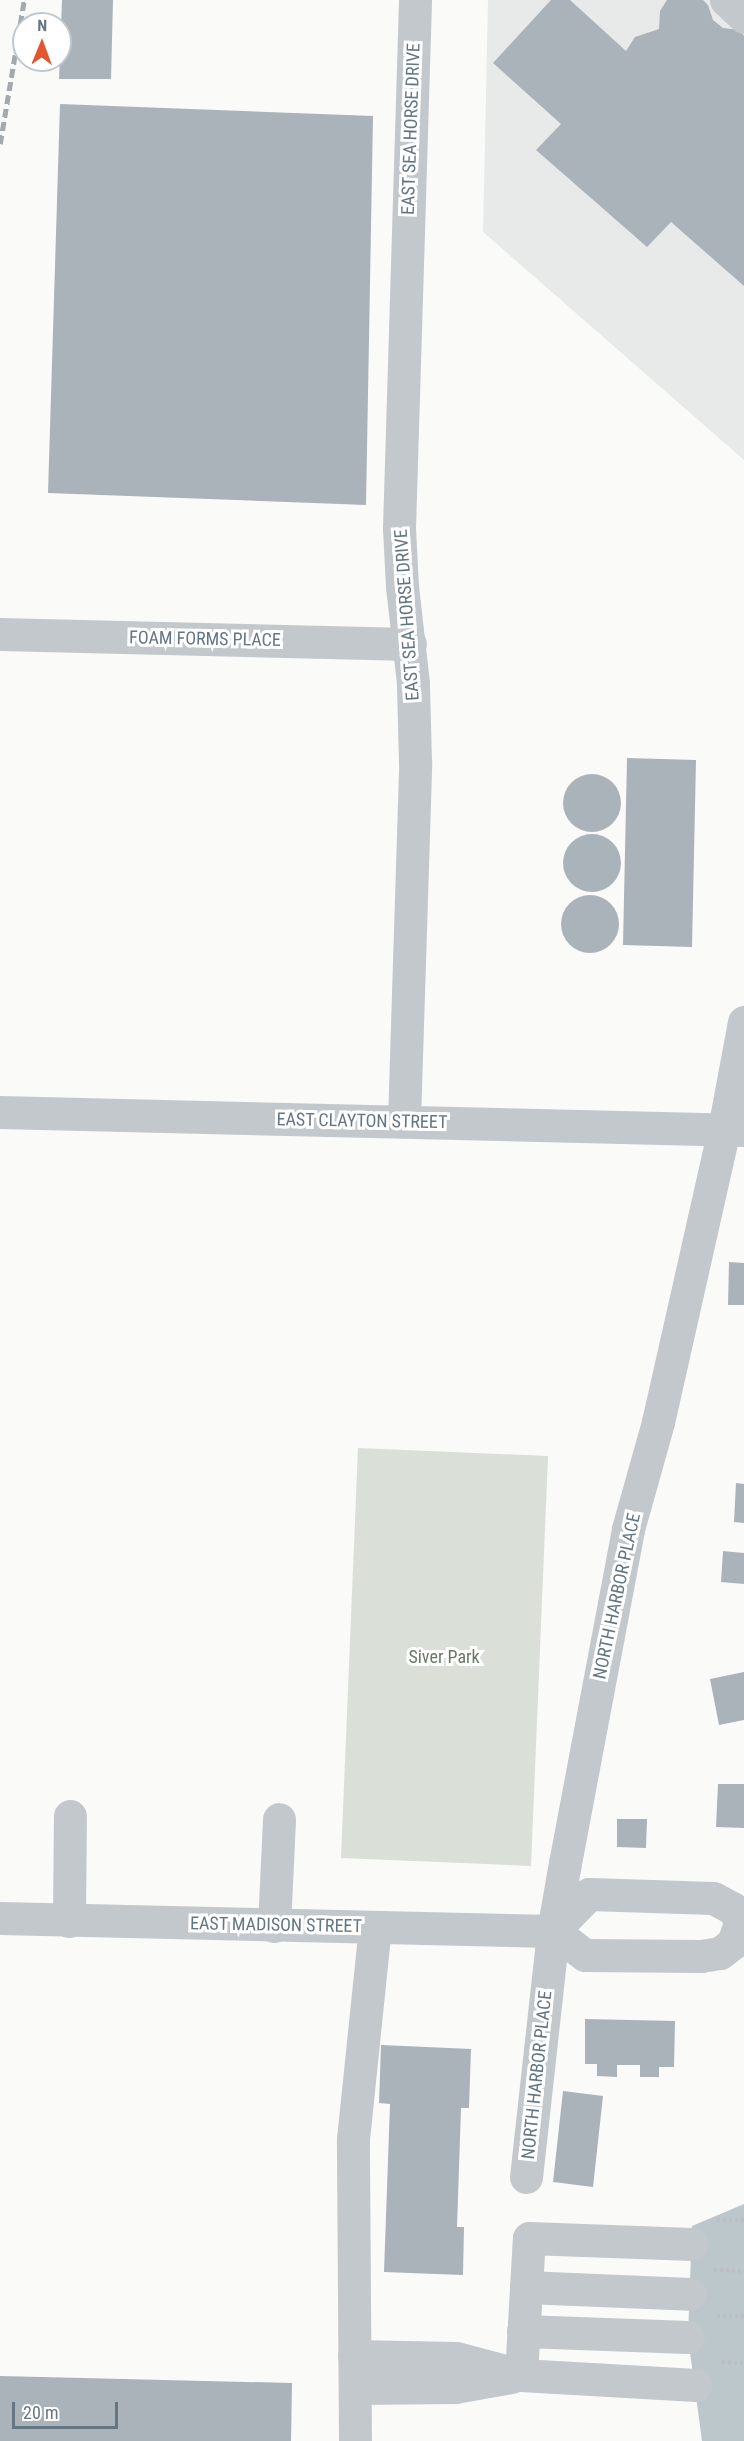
<!DOCTYPE html>
<html>
<head>
<meta charset="utf-8">
<style>
  body { margin:0 }
  #map { position:relative; width:744px; height:2441px; overflow:hidden; background:#fafaf8; font-family:"Roboto Condensed",sans-serif }
  div>[style] { position:absolute }
  .built>* { inset:0; background:#e8e9e9 }
  .green>* { inset:0; background:#dadfd7 }
  .water>* { inset:0; background:#bbc7cb }
  .building>* { inset:0; background:#aab3b9 }
  .round { border-radius:50% }
  .path>* { height:4px; margin-top:-2px; transform-origin:0; background:repeating-linear-gradient(90deg,#bbbfc2 0 3px,transparent 0 6px) }
  .minor>* { height:33px; margin:-16.5px; padding:0 16.5px; transform-origin:16.5px; border-radius:16.5px; background:#c3c8cc }
  .rail>* { height:4.5px; margin-top:-2.25px; transform-origin:0; background:repeating-linear-gradient(90deg,#a2aab0 0 9px,transparent 0 13.5px) }
  span { translate:-50% -50%; white-space:nowrap; text-align:center; line-height:1.15; -webkit-text-stroke:6px #fff; paint-order:stroke }
  .street-label { font-size:18px; color:#657683 }
  .park-label { font-size:18px; color:#687a64 }
  .north { position:absolute; left:12px; top:12px; width:60px; height:60px; box-sizing:border-box; background:#fff; border:2px solid #c1c8cd; border-radius:50%; rotate:1deg; font-size:16px; font-weight:700; line-height:24px; text-align:center; color:#657683 }
  .north::after { content:''; display:block; margin:auto; width:21px; height:27px; background:#e4572e; clip-path:polygon(50% 0,100% 100%,50% 72%,0 100%) }
  .scale { position:absolute; left:12px; top:2402px; width:106px; height:27px; box-sizing:border-box; border:3px solid #657683; border-top:0; padding-left:8px; font-size:18px; line-height:21px; white-space:nowrap; color:#657683; -webkit-text-stroke:4px #fff; paint-order:stroke }
</style>
</head>
<body>
<div id="map">
  <div class="built">
    <div style="clip-path:polygon(488px 0,744px 0,744px 460px,483px 232px)"></div>
  </div>
  <div class="green">
    <div style="clip-path:polygon(358px 1448px,548px 1456px,531px 1866px,341px 1858px)"></div>
  </div>
  <div class="water">
    <div style="clip-path:polygon(744px 2204px,744px 2441px,702px 2441px,688px 2337px,692px 2226px)"></div>
  </div>
  <div class="building">
    <div style="clip-path:polygon(62px 0,113px 0,111px 79px,59px 79px)"></div>
    <div style="clip-path:polygon(551px 0,570px 0,626px 51px,635px 37px,659px 29px,660px 11px,667px 0,703px 0,708px 5px,713px 20px,723px 28px,740px 30px,744px 36px,744px 286px,671px 222px,647px 247px,536px 150px,561px 124px,493px 63px)"></div>
    <div style="clip-path:polygon(60px 104px,373px 116px,366px 505px,48px 493px)"></div>
    <div style="clip-path:polygon(627px 758px,696px 760px,692px 947px,623px 945px)"></div>
    <div class="round" style="left:563px;top:774px;width:58px;height:58px"></div>
    <div class="round" style="left:563px;top:834px;width:58px;height:58px"></div>
    <div class="round" style="left:561px;top:895px;width:58px;height:58px"></div>
    <div style="clip-path:polygon(729px 1262px,744px 1263px,744px 1305px,728px 1305px)"></div>
    <div style="clip-path:polygon(736px 1483px,744px 1484px,744px 1523px,734px 1522px)"></div>
    <div style="clip-path:polygon(723px 1551px,744px 1553px,744px 1584px,721px 1582px)"></div>
    <div style="clip-path:polygon(744px 1672px,744px 1720px,719px 1725px,710px 1679px)"></div>
    <div style="clip-path:polygon(718px 1784px,744px 1784px,744px 1828px,716px 1827px)"></div>
    <div style="clip-path:polygon(617px 1819px,647px 1819px,646px 1848px,617px 1847px)"></div>
    <div style="clip-path:polygon(585px 2019px,675px 2021px,674px 2067px,659px 2067px,659px 2077px,640px 2077px,640px 2065px,617px 2065px,617px 2077px,597px 2076px,597px 2064px,585px 2064px)"></div>
    <div style="clip-path:polygon(381px 2045px,471px 2049px,469px 2108px,461px 2108px,457px 2227px,464px 2227px,463px 2275px,384px 2272px,390px 2104px,379px 2103px)"></div>
    <div style="clip-path:polygon(563px 2091px,603px 2096px,593px 2187px,553px 2182px)"></div>
    <div style="clip-path:polygon(0 2376px,292px 2383px,291px 2441px,0 2441px)"></div>
  </div>
  <div class="path">
    <div style="left:717px;top:2220px;width:27px"></div>
    <div style="left:714px;top:2270px;width:30px;rotate:2deg"></div>
    <div style="left:717px;top:2316px;width:27px"></div>
    <div style="left:722px;top:2362px;width:22px;rotate:3deg"></div>
  </div>
  <div class="minor">
    <div style="left:726px;top:0;width:25px;rotate:43deg"></div>
    <div style="left:0;top:634px;width:410px;rotate:1.4deg"></div>
    <div style="left:0;top:1112px;width:744px;rotate:1.39deg"></div>
    <div style="left:404px;top:1121px;width:359px;rotate:-88.2deg"></div>
    <div style="left:415px;top:762px;width:79px;rotate:-91.5deg"></div>
    <div style="left:413px;top:683px;width:97px;rotate:-96.5deg"></div>
    <div style="left:402px;top:587px;width:59px;rotate:-92.9deg"></div>
    <div style="left:399px;top:528px;width:528px;rotate:-88.26deg"></div>
    <div style="left:0;top:1918px;width:553px;rotate:1.35deg"></div>
    <div style="left:553px;top:1931px;width:40px;rotate:37deg"></div>
    <div style="left:585px;top:1955px;width:116px;rotate:0.5deg"></div>
    <div style="left:701px;top:1956px;width:19px;rotate:-9deg"></div>
    <div style="left:720px;top:1953px;width:16px;rotate:-38deg"></div>
    <div style="left:733px;top:1943px;width:24px;rotate:-71deg"></div>
    <div style="left:741px;top:1920px;width:15px;rotate:-127deg"></div>
    <div style="left:732px;top:1908px;width:21px;rotate:-152deg"></div>
    <div style="left:713px;top:1898px;width:124px;rotate:-178.2deg"></div>
    <div style="left:589px;top:1894px;width:52px;rotate:134.2deg"></div>
    <div style="left:69px;top:1921px;width:105px;rotate:-89.5deg"></div>
    <div style="left:274px;top:1926px;width:107px;rotate:-87.3deg"></div>
    <div style="left:526px;top:2177px;width:247px;rotate:-83.7deg"></div>
    <div style="left:553px;top:1931px;width:69px;rotate:-80deg"></div>
    <div style="left:565px;top:1863px;width:340px;rotate:-79.3deg"></div>
    <div style="left:628px;top:1529px;width:111px;rotate:-74.3deg"></div>
    <div style="left:658px;top:1422px;width:300px;rotate:-77.3deg"></div>
    <div style="left:724px;top:1129px;width:109px;rotate:-79.4deg"></div>
    <div style="left:526px;top:2287px;width:164px;rotate:2.4deg"></div>
    <div style="left:523px;top:2331px;width:165px;rotate:2.1deg"></div>
    <div style="left:354px;top:2356px;width:102px;rotate:1.1deg"></div>
    <div style="left:456px;top:2358px;width:67px;rotate:14.7deg"></div>
    <div style="left:521px;top:2375px;width:175px;rotate:3.3deg"></div>
    <div style="left:521px;top:2375px;width:137px;rotate:-86.7deg"></div>
    <div style="left:529px;top:2238px;width:163px;rotate:2.1deg"></div>
    <div style="left:355px;top:2388px;width:100px;rotate:-0.6deg"></div>
    <div style="left:455px;top:2387px;width:57px;rotate:-10.1deg"></div>
    <div style="left:355px;top:2441px;width:302px;rotate:-90.4deg"></div>
    <div style="left:353px;top:2139px;width:213px;rotate:-84.1deg"></div>
  </div>
  <div class="rail">
    <div style="left:0;top:144px;width:146px;rotate:-80.5deg"></div>
  </div>
  <div class="street-label">
    <span style="left:411px;top:129px;rotate:-88deg">EAST SEA HORSE DRIVE</span>
    <span style="left:407px;top:615px;rotate:-94deg">EAST SEA HORSE DRIVE</span>
    <span style="left:205px;top:639px;rotate:1deg">FOAM FORMS PLACE</span>
    <span style="left:362px;top:1121px;rotate:1deg">EAST CLAYTON STREET</span>
    <span style="left:617px;top:1596px;rotate:-78deg">NORTH HARBOR PLACE</span>
    <span style="left:276px;top:1925px;rotate:1deg">EAST MADISON STREET</span>
    <span style="left:537px;top:2075px;rotate:-84deg">NORTH HARBOR PLACE</span>
  </div>
  <div class="park-label">
    <span style="left:444px;top:1657px">Siver Park</span>
  </div>
  <div class="north">N</div>
  <div class="scale">20 m</div>
</div>
</body>
</html>
